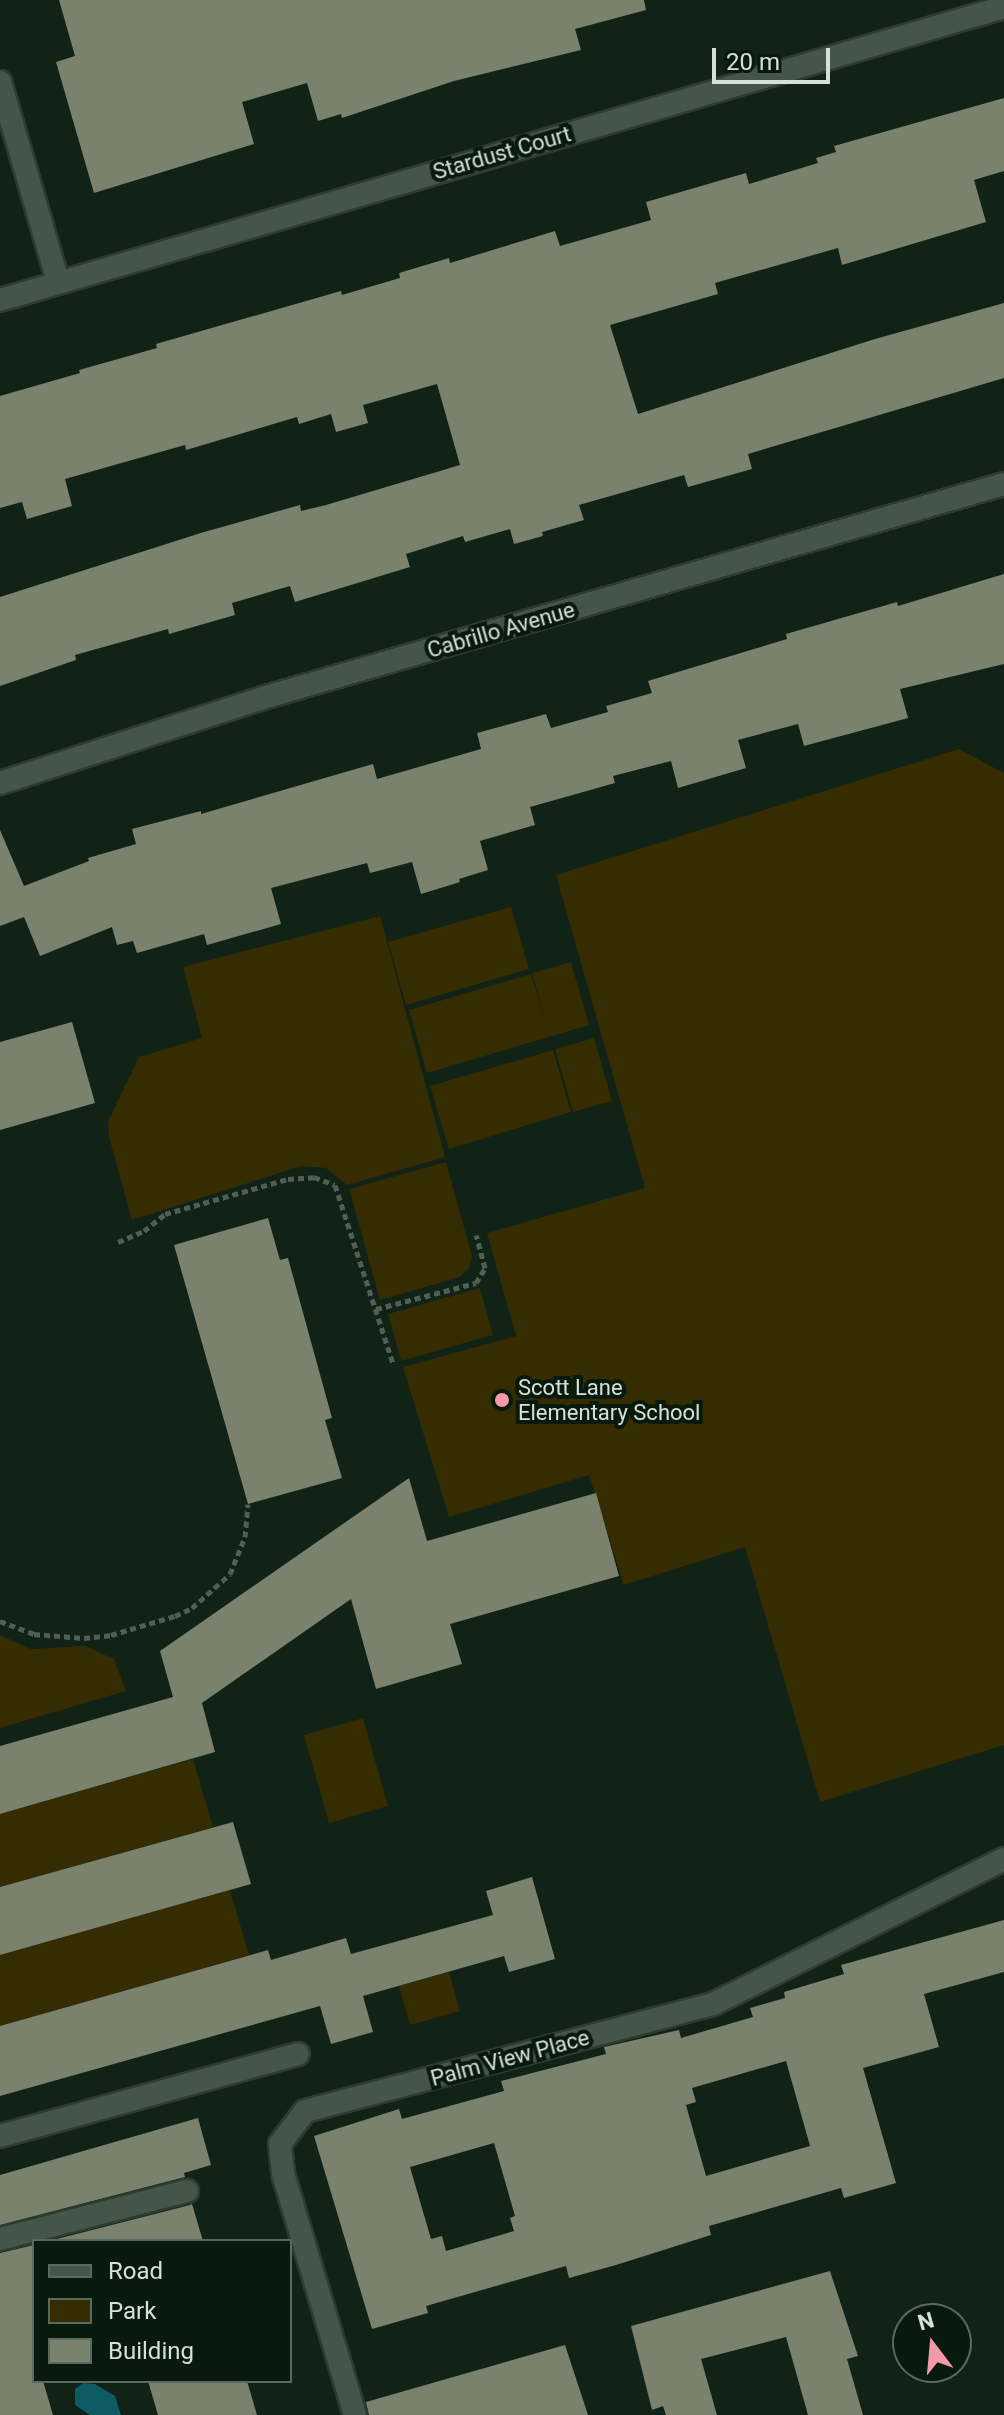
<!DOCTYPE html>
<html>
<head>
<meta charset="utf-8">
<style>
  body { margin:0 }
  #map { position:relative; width:1004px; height:2415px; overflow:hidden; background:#112216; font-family:Roboto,sans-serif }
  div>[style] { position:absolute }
  .green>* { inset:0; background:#352c02 }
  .water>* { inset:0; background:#0e5b66 }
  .building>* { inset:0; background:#7a826d }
  .path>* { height:5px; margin-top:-2.5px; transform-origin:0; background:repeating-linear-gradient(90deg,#505f54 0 6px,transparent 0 10px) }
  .roads { filter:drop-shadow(2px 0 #2f3b32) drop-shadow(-2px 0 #2f3b32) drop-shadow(0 2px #2f3b32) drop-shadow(0 -2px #2f3b32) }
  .service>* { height:22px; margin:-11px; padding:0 11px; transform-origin:11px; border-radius:11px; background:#435648 }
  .minor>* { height:22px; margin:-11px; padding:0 11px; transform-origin:11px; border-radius:11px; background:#435648 }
  .tertiary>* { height:22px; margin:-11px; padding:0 11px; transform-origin:11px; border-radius:11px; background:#435648 }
  .dots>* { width:22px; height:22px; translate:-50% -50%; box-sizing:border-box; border:4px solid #08190d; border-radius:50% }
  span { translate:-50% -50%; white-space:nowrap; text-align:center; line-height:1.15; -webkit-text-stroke:8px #08190d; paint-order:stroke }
  .street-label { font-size:22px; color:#d5e1d8 }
  .poi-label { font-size:22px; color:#d5e1d8 }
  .left { translate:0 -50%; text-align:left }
  .legend { position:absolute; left:32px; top:2239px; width:260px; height:144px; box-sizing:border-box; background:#08190d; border:2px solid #5a695e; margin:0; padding:10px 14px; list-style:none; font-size:24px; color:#d5e1d8 }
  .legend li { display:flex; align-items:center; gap:16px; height:40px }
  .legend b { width:40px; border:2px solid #5a695e }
  .north { position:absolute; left:892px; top:2303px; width:80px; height:80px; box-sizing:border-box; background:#08190d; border:2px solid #5a695e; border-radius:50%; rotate:344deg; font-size:22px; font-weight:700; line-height:32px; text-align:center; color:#d5e1d8 }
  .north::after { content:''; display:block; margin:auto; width:28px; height:36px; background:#f39aa9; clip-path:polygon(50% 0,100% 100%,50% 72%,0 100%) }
  .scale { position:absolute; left:712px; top:48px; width:118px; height:36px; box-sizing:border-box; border:4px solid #d5e1d8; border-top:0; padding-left:10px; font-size:24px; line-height:28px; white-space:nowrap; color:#d5e1d8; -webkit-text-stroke:6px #08190d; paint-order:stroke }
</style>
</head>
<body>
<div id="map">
  <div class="green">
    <div style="clip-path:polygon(959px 749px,1004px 773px,1004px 1745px,820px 1802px,745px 1547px,624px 1585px,589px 1475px,449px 1517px,403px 1367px,516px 1336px,487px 1233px,645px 1188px,556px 875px)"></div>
    <div style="clip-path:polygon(511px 907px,529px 969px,406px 1005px,388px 942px)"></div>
    <div style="clip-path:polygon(380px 916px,445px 1157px,347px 1185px,326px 1168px,301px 1166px,132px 1220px,109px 1137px,108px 1121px,139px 1057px,202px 1038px,183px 967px)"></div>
    <div style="clip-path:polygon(571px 962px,589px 1025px,427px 1073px,409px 1010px,531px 974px,545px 1019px,532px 973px)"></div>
    <div style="clip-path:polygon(594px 1038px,612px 1101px,573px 1112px,555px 1049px)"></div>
    <div style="clip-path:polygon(553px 1050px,571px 1112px,449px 1149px,430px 1086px)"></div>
    <div style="clip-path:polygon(446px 1162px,472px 1256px,469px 1268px,460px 1277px,380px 1300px,349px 1189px)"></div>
    <div style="clip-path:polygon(480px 1288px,493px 1335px,401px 1361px,388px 1314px)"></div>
    <div style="clip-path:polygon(0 1635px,31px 1649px,85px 1646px,114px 1659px,126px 1691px,0 1728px)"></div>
    <div style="clip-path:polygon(363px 1718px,388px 1806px,329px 1823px,304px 1735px)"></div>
    <div style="clip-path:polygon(193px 1759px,213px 1827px,0 1887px,0 1814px)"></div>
    <div style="clip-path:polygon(230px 1890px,249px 1955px,0 2026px,0 1955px)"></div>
    <div style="clip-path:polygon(449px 1972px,460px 2011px,410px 2025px,399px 1986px)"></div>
  </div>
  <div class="water">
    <div style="clip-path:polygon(83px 2383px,95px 2384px,115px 2396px,121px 2415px,90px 2415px,75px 2405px,75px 2389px)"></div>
  </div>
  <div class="building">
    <div style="clip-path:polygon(59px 0,644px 0,646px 10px,575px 29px,581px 50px,454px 81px,342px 118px,341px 114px,318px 121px,307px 83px,242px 102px,254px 144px,94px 193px,56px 62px,75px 56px)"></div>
    <div style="clip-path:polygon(1004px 98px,1004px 171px,974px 180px,986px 222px,842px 265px,838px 248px,715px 283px,718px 294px,610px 325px,638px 414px,875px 339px,1004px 303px,1004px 378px,748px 454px,752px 469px,688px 487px,684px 475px,579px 505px,584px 520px,542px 532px,543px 536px,514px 544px,510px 529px,465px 542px,463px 536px,406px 554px,410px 567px,295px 602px,290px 586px,232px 603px,235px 615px,169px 634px,168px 629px,75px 655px,76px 660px,0 686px,0 597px,204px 532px,300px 505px,301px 511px,326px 505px,460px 465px,437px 384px,363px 405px,368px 423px,336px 432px,331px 414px,299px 424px,297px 417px,186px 450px,185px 445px,65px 479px,72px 506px,27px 519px,22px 502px,0 508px,0 396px,80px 373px,79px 370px,157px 348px,156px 344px,341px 291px,342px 295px,400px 278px,399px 273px,449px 258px,450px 263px,555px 231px,560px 246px,651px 220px,646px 202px,746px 173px,749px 184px,818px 163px,816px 158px,836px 152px,834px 146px)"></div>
    <div style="clip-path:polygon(1004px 574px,1004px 664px,900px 689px,908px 718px,804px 746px,798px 724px,738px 740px,746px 768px,678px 788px,671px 761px,613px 776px,615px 783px,530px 807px,535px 825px,480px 841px,488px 870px,459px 879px,460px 882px,421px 894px,412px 862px,370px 873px,367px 863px,271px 888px,281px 924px,207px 945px,204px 934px,137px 953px,133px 941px,117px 945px,112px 927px,40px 956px,24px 917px,0 926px,0 830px,24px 886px,89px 861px,88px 858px,136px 844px,132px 829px,201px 811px,201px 814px,373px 764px,377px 779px,481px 749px,477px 733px,546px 714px,551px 728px,608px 712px,606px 706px,652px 693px,648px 681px,787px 639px,786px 634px,897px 602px,898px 606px)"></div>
    <div style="clip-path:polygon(72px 1022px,95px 1103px,0 1130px,0 1042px)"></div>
    <div style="clip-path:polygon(268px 1218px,280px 1260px,288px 1258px,332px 1418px,325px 1420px,342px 1478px,248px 1504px,174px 1245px)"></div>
    <div style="clip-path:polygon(409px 1478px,427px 1541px,596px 1493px,619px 1576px,450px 1624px,462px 1664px,376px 1689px,351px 1599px,202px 1703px,215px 1752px,0 1814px,0 1746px,173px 1697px,160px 1651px)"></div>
    <div style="clip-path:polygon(233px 1822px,251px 1884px,0 1955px,0 1887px)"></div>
    <div style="clip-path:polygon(532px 1877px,555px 1959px,509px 1972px,504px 1956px,363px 1996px,373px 2032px,331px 2044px,320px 2006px,0 2096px,0 2026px,268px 1950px,271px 1960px,346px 1938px,351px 1954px,493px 1915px,486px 1891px)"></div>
    <div style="clip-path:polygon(evenodd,1004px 1920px,1004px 1972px,924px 1994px,939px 2047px,863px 2068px,896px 2183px,844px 2198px,841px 2188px,709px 2226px,711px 2235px,616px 2265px,569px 2278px,566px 2266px,426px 2306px,428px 2313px,372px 2329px,314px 2136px,399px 2109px,402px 2119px,504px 2091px,501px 2081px,606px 2054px,604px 2047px,679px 2030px,681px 2038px,753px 2017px,750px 2008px,785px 1998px,784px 1992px,844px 1974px,841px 1965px,1004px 1920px,786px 2061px,810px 2146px,706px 2176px,686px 2105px,696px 2102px,692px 2088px,786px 2061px,1004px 1920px,494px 2143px,515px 2216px,510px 2218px,514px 2231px,446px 2251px,442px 2236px,431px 2239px,410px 2167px,494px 2143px)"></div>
    <div style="clip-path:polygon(198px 2118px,211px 2165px,184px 2173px,185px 2177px,0 2225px,0 2175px)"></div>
    <div style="clip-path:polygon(192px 2204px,203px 2241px,49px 2241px,190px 2205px)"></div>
    <div style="clip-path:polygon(34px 2245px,34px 2381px,43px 2381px,53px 2415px,0 2415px,0 2253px)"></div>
    <div style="clip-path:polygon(830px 2271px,858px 2356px,847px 2359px,863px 2415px,808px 2415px,786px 2337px,701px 2359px,717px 2415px,666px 2415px,663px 2406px,652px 2410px,631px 2326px)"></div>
    <div style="clip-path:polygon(565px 2345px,588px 2415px,369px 2415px,366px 2402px)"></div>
    <div style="clip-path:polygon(148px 2381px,247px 2381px,257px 2415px,158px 2415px)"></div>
  </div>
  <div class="path">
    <div style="left:118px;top:1242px;width:28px;rotate:-23deg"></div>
    <div style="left:144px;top:1231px;width:27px;rotate:-39deg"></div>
    <div style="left:165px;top:1214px;width:128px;rotate:-15.9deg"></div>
    <div style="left:288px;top:1179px;width:26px;rotate:-4deg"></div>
    <div style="left:314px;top:1177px;width:22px;rotate:21deg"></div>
    <div style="left:335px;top:1185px;width:187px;rotate:72deg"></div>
    <div style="left:376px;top:1309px;width:103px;rotate:-14.6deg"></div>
    <div style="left:476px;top:1283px;width:17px;rotate:-59deg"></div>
    <div style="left:485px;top:1268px;width:34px;rotate:-105deg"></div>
    <div style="left:0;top:1621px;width:36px;rotate:21deg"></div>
    <div style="left:34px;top:1634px;width:50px;rotate:4.6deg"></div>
    <div style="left:84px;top:1638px;width:27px;rotate:-6deg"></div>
    <div style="left:111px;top:1635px;width:67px;rotate:-16.5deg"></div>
    <div style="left:175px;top:1616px;width:19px;rotate:-25deg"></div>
    <div style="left:192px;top:1608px;width:51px;rotate:-41.8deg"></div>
    <div style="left:230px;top:1574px;width:40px;rotate:-68deg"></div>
    <div style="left:245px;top:1537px;width:33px;rotate:-85deg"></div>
  </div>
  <div class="roads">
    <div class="service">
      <div style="left:0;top:2136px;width:309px;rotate:-15.4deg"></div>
      <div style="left:0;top:2239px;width:193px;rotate:-14.4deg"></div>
      <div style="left:355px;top:2415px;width:252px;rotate:-106.6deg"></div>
      <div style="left:283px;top:2173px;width:29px;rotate:-96deg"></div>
      <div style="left:280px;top:2144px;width:41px;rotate:-52.9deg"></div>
      <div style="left:305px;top:2111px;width:422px;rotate:-14.7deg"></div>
      <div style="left:713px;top:2004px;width:325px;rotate:-26.5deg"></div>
    </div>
    <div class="minor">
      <div style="left:0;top:82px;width:208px;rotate:73.8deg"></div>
      <div style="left:0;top:300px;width:1046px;rotate:-16.27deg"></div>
    </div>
    <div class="tertiary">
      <div style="left:0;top:783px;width:280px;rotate:-17.9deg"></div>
      <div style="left:266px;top:697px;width:768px;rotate:-16.1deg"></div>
    </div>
  </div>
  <div class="dots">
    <div style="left:502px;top:1400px;background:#f39aa9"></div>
  </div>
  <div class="street-label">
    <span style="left:502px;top:153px;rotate:-16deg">Stardust Court</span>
    <span style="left:501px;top:630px;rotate:-16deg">Cabrillo Avenue</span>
    <span style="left:510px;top:2058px;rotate:-15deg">Palm View Place</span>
  </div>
  <div class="poi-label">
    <span class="left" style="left:518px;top:1400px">Scott Lane<br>Elementary School</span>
  </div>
  <ul class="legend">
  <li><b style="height:10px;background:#435648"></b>Road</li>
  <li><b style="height:22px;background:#352c02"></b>Park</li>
  <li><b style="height:22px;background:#7a826d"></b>Building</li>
  </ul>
  <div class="north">N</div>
  <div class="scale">20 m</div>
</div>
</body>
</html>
